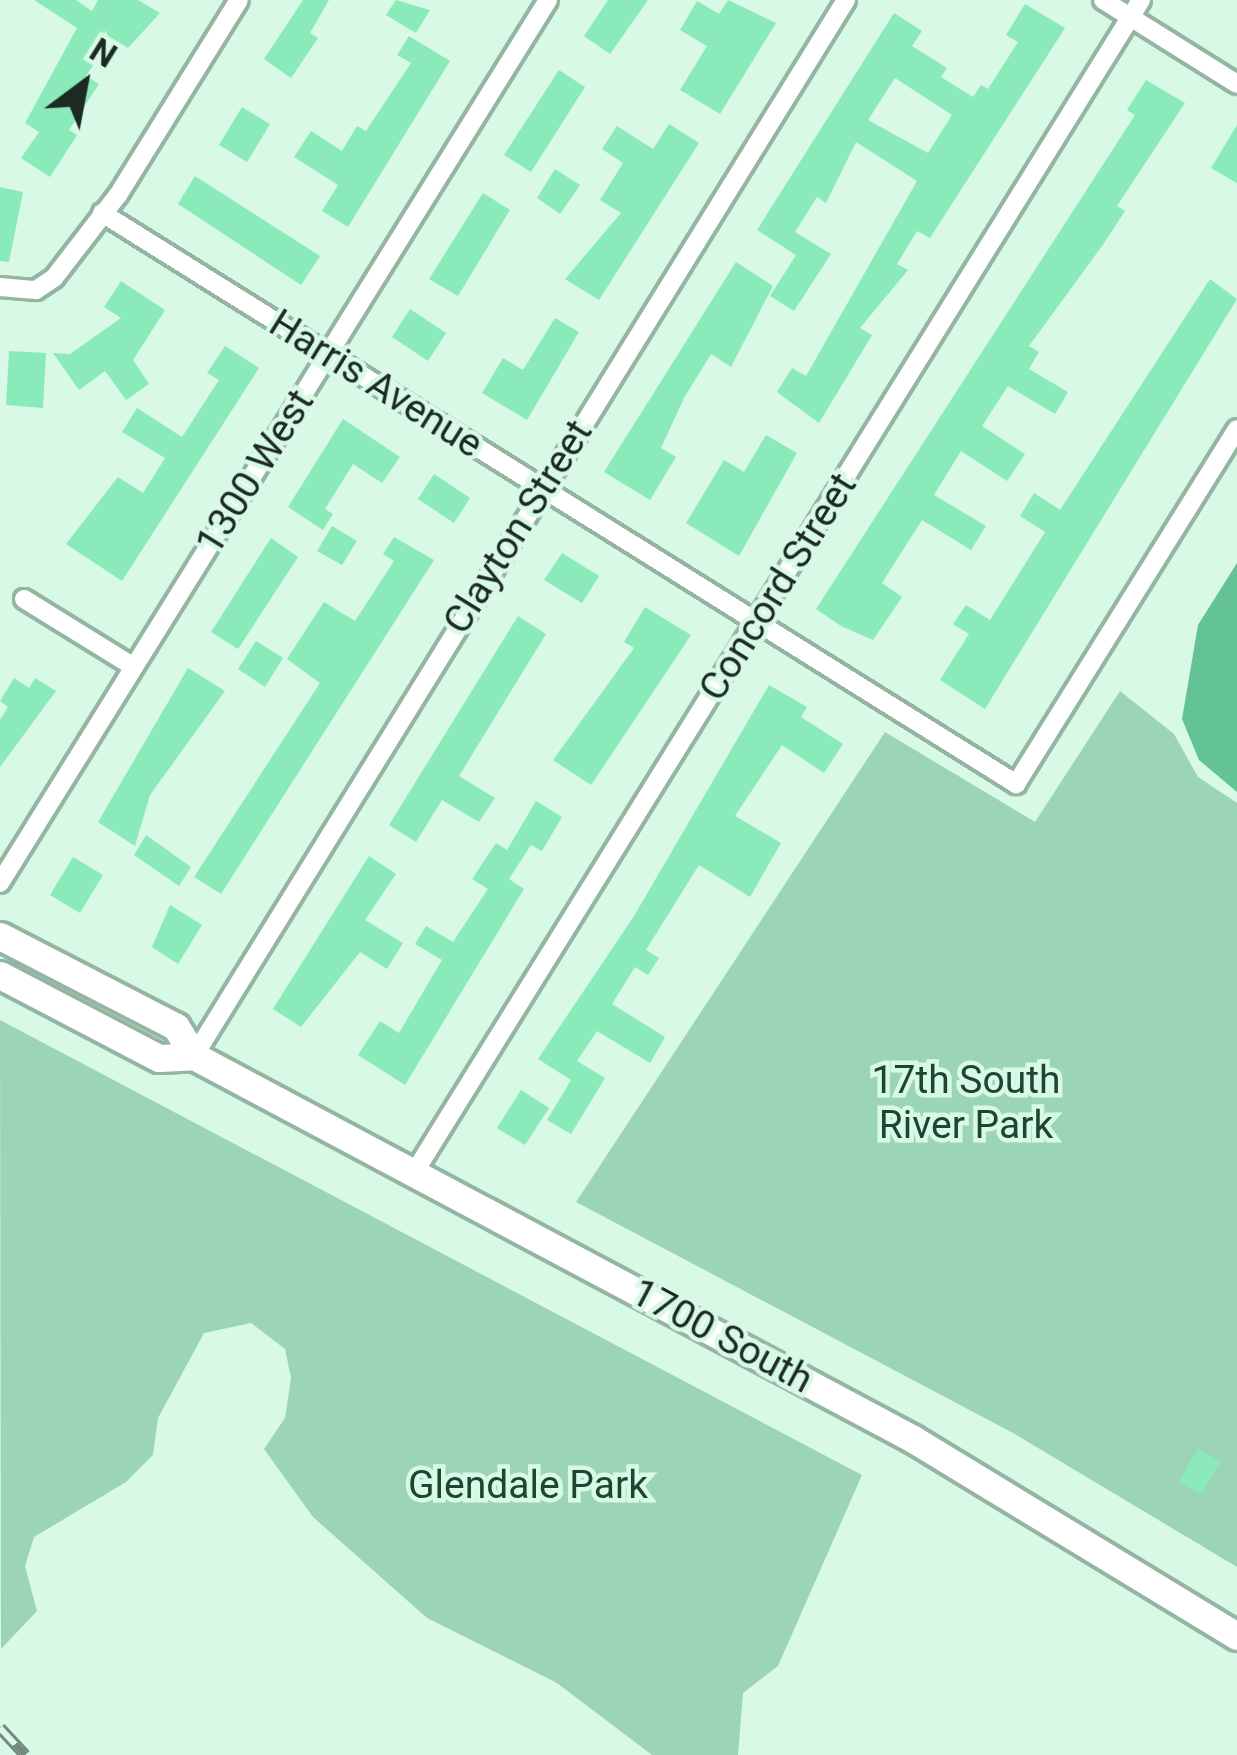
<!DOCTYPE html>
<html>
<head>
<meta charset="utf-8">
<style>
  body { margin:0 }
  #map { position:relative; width:1237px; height:1755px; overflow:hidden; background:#d7f9e6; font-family:Roboto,sans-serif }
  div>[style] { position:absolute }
  .green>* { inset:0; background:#9cd5b6 }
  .water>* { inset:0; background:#63c395 }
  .building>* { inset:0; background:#8aeab9 }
  .roads { filter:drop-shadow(3px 0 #95b5a3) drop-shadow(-3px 0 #95b5a3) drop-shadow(0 3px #95b5a3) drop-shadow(0 -3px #95b5a3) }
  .street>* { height:18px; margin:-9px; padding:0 9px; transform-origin:9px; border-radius:9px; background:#fff }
  .secondary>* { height:27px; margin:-13.5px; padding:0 13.5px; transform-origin:13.5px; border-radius:13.5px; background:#fff }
  .rail>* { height:12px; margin-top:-6px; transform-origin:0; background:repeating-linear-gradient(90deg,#d7f9e6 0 22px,#738a7e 0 44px); box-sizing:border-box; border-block:3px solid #738a7e }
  span { translate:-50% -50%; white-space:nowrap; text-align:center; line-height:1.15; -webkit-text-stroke:9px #d7f9e6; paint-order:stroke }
  .street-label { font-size:39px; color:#1d2a23 }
  .park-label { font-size:39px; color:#1d4632 }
  .north { position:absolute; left:24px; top:24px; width:120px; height:120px; -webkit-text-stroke:9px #d7f9e6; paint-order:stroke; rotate:32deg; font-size:33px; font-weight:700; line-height:48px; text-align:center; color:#1d2a23 }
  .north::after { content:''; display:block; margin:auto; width:42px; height:54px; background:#1d2a23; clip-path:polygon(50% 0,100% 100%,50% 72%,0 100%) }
</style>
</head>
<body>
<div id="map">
  <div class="green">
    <div style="clip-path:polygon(1120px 691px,1174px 734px,1198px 777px,1237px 803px,1237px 1567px,1013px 1433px,576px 1202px,885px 732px,1035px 822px)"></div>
    <div style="clip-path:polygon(0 1020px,862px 1475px,778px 1666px,743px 1693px,738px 1755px,652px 1755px,557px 1683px,427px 1618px,313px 1517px,264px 1449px,285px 1418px,291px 1378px,285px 1349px,251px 1323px,204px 1333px,158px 1418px,153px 1455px,126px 1482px,34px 1537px,25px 1566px,37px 1611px,1px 1649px)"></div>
  </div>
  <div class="water">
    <div style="clip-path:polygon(1237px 563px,1237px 792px,1199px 760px,1182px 719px,1198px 625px)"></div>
  </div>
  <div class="building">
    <div style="clip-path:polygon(34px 0,76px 0,92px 11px,98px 0,138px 0,160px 13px,128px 48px,111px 38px,86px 76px,99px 84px,69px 130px,77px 135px,50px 177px,21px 158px,39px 132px,25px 123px,77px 28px)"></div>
    <div style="clip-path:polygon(303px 0,329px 0,310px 33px,318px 38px,291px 78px,264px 59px)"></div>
    <div style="clip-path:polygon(396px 0,430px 10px,416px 33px,386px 15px)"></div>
    <div style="clip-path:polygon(608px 0,648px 0,610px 54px,584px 36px)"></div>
    <div style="clip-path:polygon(728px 0,776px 23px,720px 114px,680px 90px,707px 46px,680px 30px,697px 1px,719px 14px)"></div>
    <div style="clip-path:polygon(evenodd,1025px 4px,1065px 28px,930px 238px,917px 231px,897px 264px,908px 270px,860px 328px,872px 335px,819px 423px,777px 392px,792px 368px,806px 376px,917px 181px,856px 142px,826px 203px,817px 197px,795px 232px,831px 254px,794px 311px,770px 296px,796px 255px,757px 230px,894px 13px,922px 31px,912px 46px,947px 68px,941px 77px,973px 97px,981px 85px,988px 89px,1018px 42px,1006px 35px,1025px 4px,895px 78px,952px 115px,928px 153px,868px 120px,895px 78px)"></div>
    <div style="clip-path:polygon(409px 36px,450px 61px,348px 227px,322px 211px,338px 185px,294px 157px,311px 131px,342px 151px,357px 126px,366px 131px,411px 63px,397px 55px)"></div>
    <div style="clip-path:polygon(559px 70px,585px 87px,531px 172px,504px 155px)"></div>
    <div style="clip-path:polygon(1146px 80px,1185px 103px,1117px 206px,1125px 211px,1102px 246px,1029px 346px,1039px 352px,1029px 369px,1068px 392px,1055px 414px,1008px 386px,982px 426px,1025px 454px,1007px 481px,961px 451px,934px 495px,986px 526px,971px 550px,922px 520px,882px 583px,902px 597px,873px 640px,841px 626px,816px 609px,1135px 115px,1127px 110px)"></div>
    <div style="clip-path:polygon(242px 107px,270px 124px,247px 162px,219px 145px)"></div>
    <div style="clip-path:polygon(669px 124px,699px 143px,599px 300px,565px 279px,621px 213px,600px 200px,623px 163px,602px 149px,617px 126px,653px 149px)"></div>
    <div style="clip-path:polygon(1237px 125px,1237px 183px,1211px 168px)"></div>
    <div style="clip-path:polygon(555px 169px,580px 185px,560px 214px,537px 198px)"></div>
    <div style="clip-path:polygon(195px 176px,320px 256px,301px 285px,178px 204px)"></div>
    <div style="clip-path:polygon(0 187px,23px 192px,9px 262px,0 261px)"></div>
    <div style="clip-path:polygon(483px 193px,510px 210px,458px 296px,429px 279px)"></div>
    <div style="clip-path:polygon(736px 262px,773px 286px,731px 367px,711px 354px,684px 398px,661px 448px,676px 457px,650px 500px,604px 472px)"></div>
    <div style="clip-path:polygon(1210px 279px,1237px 299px,985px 709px,940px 680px,969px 634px,953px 624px,966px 605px,990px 620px,1045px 532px,1020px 516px,1034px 493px,1060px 510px)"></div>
    <div style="clip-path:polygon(121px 281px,165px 310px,133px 360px,149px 384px,126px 400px,105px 371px,79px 390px,53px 353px,70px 354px,121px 318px,104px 307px)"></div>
    <div style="clip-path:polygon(410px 309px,446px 333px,428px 361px,392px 337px)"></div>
    <div style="clip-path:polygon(555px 318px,579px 332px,527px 420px,482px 393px,503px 358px,523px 370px)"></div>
    <div style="clip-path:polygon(225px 346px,259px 368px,122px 581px,66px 544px,118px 477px,143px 493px,165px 458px,122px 432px,137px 408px,182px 437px,219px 380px,207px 373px)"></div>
    <div style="clip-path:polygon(9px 351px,46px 353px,43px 408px,6px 405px)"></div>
    <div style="clip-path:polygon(343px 419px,400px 457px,382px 483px,353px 464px,325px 509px,333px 514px,323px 530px,288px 507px)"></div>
    <div style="clip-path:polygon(766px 435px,797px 453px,739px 556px,686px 523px,724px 460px,744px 472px)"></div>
    <div style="clip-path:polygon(434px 474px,470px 498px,454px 523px,418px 499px)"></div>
    <div style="clip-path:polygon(332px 526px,357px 541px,342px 565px,317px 551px)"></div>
    <div style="clip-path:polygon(394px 537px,434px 560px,221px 894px,194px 877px,320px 683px,287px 659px,324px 602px,355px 621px,394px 561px,383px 554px)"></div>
    <div style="clip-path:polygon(271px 538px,298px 557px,238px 649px,211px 632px)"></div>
    <div style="clip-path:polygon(562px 553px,599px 576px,582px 603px,544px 580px)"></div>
    <div style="clip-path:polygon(645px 607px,691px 635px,591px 785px,553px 760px,634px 648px,624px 642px)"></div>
    <div style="clip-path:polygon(518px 616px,546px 634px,459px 776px,495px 798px,479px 822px,442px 800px,416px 842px,389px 825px)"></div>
    <div style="clip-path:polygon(256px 641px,283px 658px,265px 687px,238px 669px)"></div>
    <div style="clip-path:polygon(188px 668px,225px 691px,150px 795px,135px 846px,98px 822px)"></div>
    <div style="clip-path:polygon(14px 678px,29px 688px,35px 678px,56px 691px,0 767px,0 720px,8px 707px,0 701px)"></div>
    <div style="clip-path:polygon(769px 685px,807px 707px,801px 717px,843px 744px,824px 773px,782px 745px,735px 816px,781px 843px,750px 897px,699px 865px,646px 950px,659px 958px,648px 975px,635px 967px,612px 1004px,665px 1037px,650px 1063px,597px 1031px,577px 1061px,605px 1078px,571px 1134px,547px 1120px,571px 1080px,538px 1059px,634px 916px)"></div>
    <div style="clip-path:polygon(536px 801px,562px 817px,542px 851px,531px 845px,509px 879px,524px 889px,405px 1085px,358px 1055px,380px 1021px,399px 1033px,442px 960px,415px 944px,426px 926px,453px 942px,488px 889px,472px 879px,496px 843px,507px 850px)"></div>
    <div style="clip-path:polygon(146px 835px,191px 867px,179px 886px,134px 855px)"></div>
    <div style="clip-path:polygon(369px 856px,396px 874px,365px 920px,403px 943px,387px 969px,360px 952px,301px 1027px,273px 1009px)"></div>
    <div style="clip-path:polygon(73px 857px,103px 875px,80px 913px,50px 895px)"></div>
    <div style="clip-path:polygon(170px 905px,202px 925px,178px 964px,152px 947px)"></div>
    <div style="clip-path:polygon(521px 1090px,549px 1108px,525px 1145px,497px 1128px)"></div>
    <div style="clip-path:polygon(1198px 1449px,1220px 1462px,1201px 1494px,1179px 1481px)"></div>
  </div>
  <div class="roads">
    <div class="street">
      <div style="left:1103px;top:0;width:158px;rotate:32.1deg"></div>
      <div style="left:102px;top:213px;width:1078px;rotate:31.99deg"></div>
      <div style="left:1016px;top:784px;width:418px;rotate:-58.1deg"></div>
      <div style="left:0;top:287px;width:36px;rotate:5deg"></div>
      <div style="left:36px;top:290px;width:22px;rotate:-34deg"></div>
      <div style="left:54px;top:278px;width:105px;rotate:-52.4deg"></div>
      <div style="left:118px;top:195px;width:229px;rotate:-58.2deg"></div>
      <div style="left:24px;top:599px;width:129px;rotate:31.7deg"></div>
      <div style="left:0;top:883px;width:1039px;rotate:-58.18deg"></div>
      <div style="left:194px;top:1056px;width:1241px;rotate:-58.31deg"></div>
      <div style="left:414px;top:1173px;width:1380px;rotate:-58.21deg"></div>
    </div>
    <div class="secondary">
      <div style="left:0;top:936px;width:198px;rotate:27.3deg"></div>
      <div style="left:176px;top:1027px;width:34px;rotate:58deg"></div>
      <div style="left:194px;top:1056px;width:815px;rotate:28.04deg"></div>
      <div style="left:913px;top:1439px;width:379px;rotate:31.3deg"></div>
      <div style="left:0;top:975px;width:179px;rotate:27.6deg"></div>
      <div style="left:159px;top:1058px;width:35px;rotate:-3deg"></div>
    </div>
  </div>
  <div class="rail">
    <div style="left:0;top:1728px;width:37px;rotate:47deg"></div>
  </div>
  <div class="street-label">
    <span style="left:376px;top:384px;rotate:32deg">Harris Avenue</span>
    <span style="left:255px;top:472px;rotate:-58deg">1300 West</span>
    <span style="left:518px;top:527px;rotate:-58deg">Clayton Street</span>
    <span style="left:778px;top:587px;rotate:-58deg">Concord Street</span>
    <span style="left:722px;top:1336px;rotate:28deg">1700 South</span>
  </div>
  <div class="park-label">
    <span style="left:966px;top:1103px">17th South<br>River Park</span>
    <span style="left:528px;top:1485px">Glendale Park</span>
  </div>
  <div class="north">N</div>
</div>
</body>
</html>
